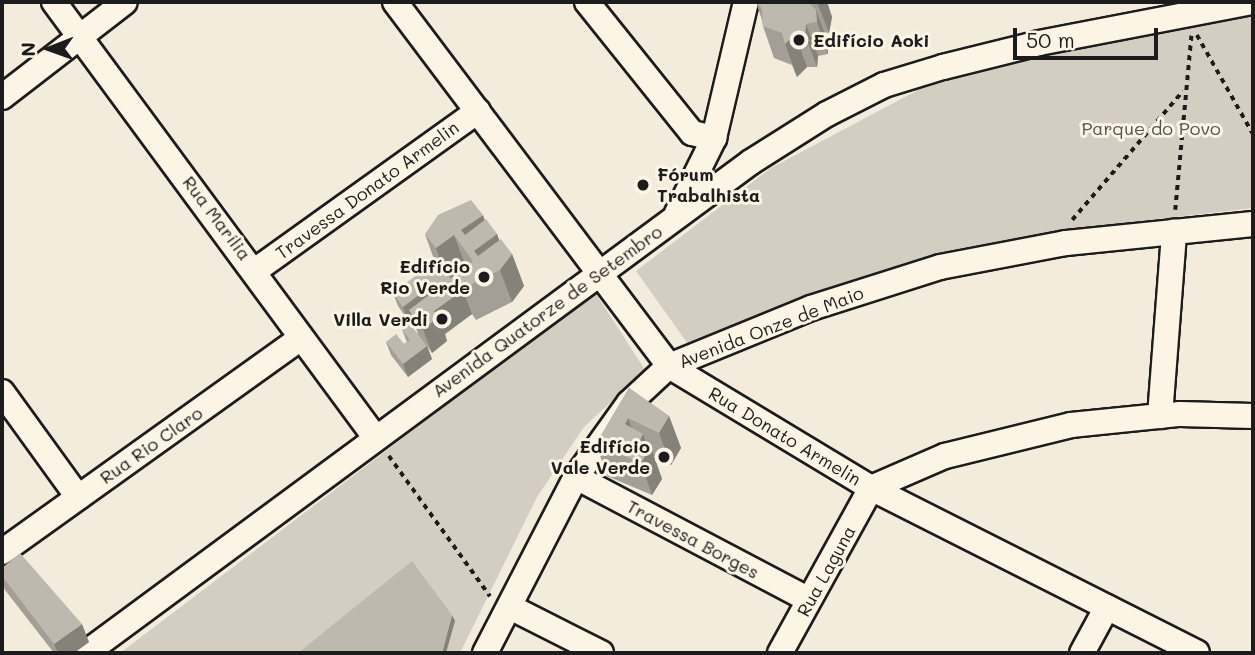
<!DOCTYPE html>
<html>
<head>
<meta charset="utf-8">
<style>
  body { margin:0 }
  #map { position:relative; width:1255px; height:655px; overflow:hidden; background:#f3ecdd; font-family:Mali,sans-serif }
  div>[style] { position:absolute }
  .green>* { inset:0; background:#d3cec1 }
  .path>* { height:3.5px; margin-top:-1.75px; transform-origin:0; background:repeating-linear-gradient(90deg,#1c1c1c 0 5px,transparent 0 10px) }
  .roads { filter:drop-shadow(2px 0 #1c1c1c) drop-shadow(-2px 0 #1c1c1c) drop-shadow(0 2px #1c1c1c) drop-shadow(0 -2px #1c1c1c) }
  .minor>* { height:24px; margin:-12px; padding:0 12px; transform-origin:12px; border-radius:12px; background:#fcf5e5 }
  .wall>* { inset:0; background:#a39f96 }
  .shaded-wall>* { inset:0; background:#85827a }
  .building>* { inset:0; background:#beb9ae }
  .dots>* { width:19px; height:19px; translate:-50% -50%; box-sizing:border-box; border:4px solid #fcf5e5; border-radius:50% }
  span { translate:-50% -50%; white-space:nowrap; text-align:center; line-height:1.15; -webkit-text-stroke:6px #fcf5e5; paint-order:stroke }
  .poi-label { font-size:18px; color:#1c1c1c; font-weight:700 }
  .left { translate:0 -50%; text-align:left }
  .right { translate:-100% -50%; text-align:right }
  .park-label { font-size:18px; color:#53514e }
  .street-label { font-size:18px; color:#1c1c1c }
  .frame { position:absolute; inset:0; border:4px solid #1c1c1c; pointer-events:none }
  .north { position:absolute; left:14px; top:14px; width:70px; height:70px; -webkit-text-stroke:5px #fcf5e5; paint-order:stroke; rotate:269deg; font-size:19px; font-weight:700; line-height:28px; text-align:center; color:#1c1c1c }
  .north::after { content:''; display:block; margin:auto; width:24px; height:32px; background:#1c1c1c; clip-path:polygon(50% 0,100% 100%,50% 72%,0 100%) }
  .scale { position:absolute; left:1013px; top:28px; width:145px; height:32px; box-sizing:border-box; border:4px solid #1c1c1c; border-top:0; padding-left:9px; font-size:21px; line-height:24px; white-space:nowrap; color:#1c1c1c; -webkit-text-stroke:5px #fcf5e5; paint-order:stroke }
</style>
</head>
<body>
<div id="map">
  <div class="green">
    <div style="clip-path:polygon(1253px 15px,1253px 208px,1064px 230px,937px 253px,802px 296px,688px 344px,636px 271px,771px 168px,922px 88px,1036px 57px)"></div>
    <div style="clip-path:polygon(595px 292px,645px 370px,584px 427px,537px 497px,460px 653px,120px 653px)"></div>
  </div>
  <div class="path">
    <div style="left:1197px;top:35px;width:114px;rotate:60.5deg"></div>
    <div style="left:1175px;top:210px;width:175px;rotate:-84.7deg"></div>
    <div style="left:1072px;top:220px;width:170px;rotate:-49.3deg"></div>
    <div style="left:389px;top:456px;width:173px;rotate:54.2deg"></div>
  </div>
  <div class="roads">
    <div class="minor">
      <div style="left:54px;top:2px;width:541px;rotate:53.58deg"></div>
      <div style="left:395px;top:2px;width:456px;rotate:53deg"></div>
      <div style="left:669px;top:366px;width:236px;rotate:31.1deg"></div>
      <div style="left:871px;top:488px;width:365px;rotate:26.8deg"></div>
      <div style="left:587px;top:2px;width:168px;rotate:51.3deg"></div>
      <div style="left:692px;top:133px;width:23px;rotate:13deg"></div>
      <div style="left:2px;top:97px;width:155px;rotate:-37.7deg"></div>
      <div style="left:677px;top:213px;width:84px;rotate:-63.7deg"></div>
      <div style="left:714px;top:138px;width:140px;rotate:-76.8deg"></div>
      <div style="left:256px;top:270px;width:273px;rotate:-35.6deg"></div>
      <div style="left:2px;top:392px;width:130px;rotate:54.1deg"></div>
      <div style="left:1160px;top:416px;width:185px;rotate:-85.6deg"></div>
      <div style="left:576px;top:477px;width:263px;rotate:27.8deg"></div>
      <div style="left:2px;top:552px;width:368px;rotate:-35.6deg"></div>
      <div style="left:510px;top:607px;width:102px;rotate:26.8deg"></div>
      <div style="left:86px;top:653px;width:827px;rotate:-36.44deg"></div>
      <div style="left:751px;top:162px;width:90px;rotate:-32.3deg"></div>
      <div style="left:827px;top:114px;width:64px;rotate:-27deg"></div>
      <div style="left:884px;top:85px;width:62px;rotate:-17deg"></div>
      <div style="left:943px;top:67px;width:99px;rotate:-14deg"></div>
      <div style="left:1039px;top:43px;width:217px;rotate:-10.9deg"></div>
      <div style="left:485px;top:653px;width:198px;rotate:-62.7deg"></div>
      <div style="left:576px;top:477px;width:91px;rotate:-54.4deg"></div>
      <div style="left:629px;top:403px;width:54px;rotate:-42.8deg"></div>
      <div style="left:669px;top:366px;width:153px;rotate:-22.2deg"></div>
      <div style="left:811px;top:308px;width:135px;rotate:-17.6deg"></div>
      <div style="left:940px;top:267px;width:128px;rotate:-10.8deg"></div>
      <div style="left:1066px;top:243px;width:188px;rotate:-5.8deg"></div>
      <div style="left:780px;top:653px;width:188px;rotate:-61.1deg"></div>
      <div style="left:871px;top:488px;width:81px;rotate:-23.4deg"></div>
      <div style="left:945px;top:456px;width:130px;rotate:-13.8deg"></div>
      <div style="left:1071px;top:425px;width:110px;rotate:-5.8deg"></div>
      <div style="left:1180px;top:414px;width:73px;rotate:1.6deg"></div>
      <div style="left:1082px;top:653px;width:52px;rotate:-61.5deg"></div>
    </div>
  </div>
  <div class="wall">
    <div style="clip-path:polygon(756px 2px,827px 2px,832px 17px,829px 33px,824px 32px,828px 42px,828px 54px,818px 56px,817px 67px,807px 67px,797px 77px,792px 65px,774px 58px,763px 26px,762px 20px)"></div>
    <div style="clip-path:polygon(evenodd,485px 220px,497px 234px,499px 240px,512px 254px,524px 286px,512px 302px,476px 320px,472px 314px,445px 334px,447px 341px,432px 353px,427px 346px,432px 359px,408px 377px,391px 355px,386px 342px,404px 344px,407px 342px,402px 330px,418px 334px,412px 316px,407px 319px,398px 306px,393px 293px,435px 262px,425px 234px,485px 220px,455px 275px,458px 282px,450px 278px,455px 275px)"></div>
    <div style="clip-path:polygon(629px 388px,669px 416px,681px 448px,671px 465px,654px 457px,662px 479px,652px 495px,607px 476px,596px 444px)"></div>
    <div style="clip-path:polygon(2px 568px,89px 642px,74px 653px,54px 653px,5px 590px,2px 582px)"></div>
  </div>
  <div class="shaded-wall">
    <div style="clip-path:polygon(817px 2px,827px 2px,832px 17px,829px 33px)"></div>
    <div style="clip-path:polygon(816px 10px,828px 42px,828px 54px,817px 22px)"></div>
    <div style="clip-path:polygon(806px 24px,818px 56px,817px 67px,805px 35px)"></div>
    <div style="clip-path:polygon(795px 34px,807px 67px,797px 77px,785px 44px)"></div>
    <div style="clip-path:polygon(483px 215px,491px 239px,497px 234px,507px 261px,512px 254px,524px 286px,512px 302px,500px 270px,474px 262px,461px 230px)"></div>
    <div style="clip-path:polygon(454px 235px,466px 267px,447px 281px,436px 248px)"></div>
    <div style="clip-path:polygon(428px 288px,432px 301px,409px 310px,412px 316px,407px 319px,403px 307px)"></div>
    <div style="clip-path:polygon(463px 290px,472px 314px,445px 334px,447px 341px,432px 353px,423px 329px,434px 311px)"></div>
    <div style="clip-path:polygon(427px 346px,432px 359px,408px 377px,403px 364px)"></div>
    <div style="clip-path:polygon(669px 416px,681px 448px,671px 465px,659px 433px)"></div>
    <div style="clip-path:polygon(628px 418px,640px 450px,625px 424px)"></div>
    <div style="clip-path:polygon(643px 434px,649px 450px,651px 447px,662px 479px,652px 495px,641px 463px,640px 440px)"></div>
    <div style="clip-path:polygon(452px 615px,455px 621px,446px 653px,442px 653px)"></div>
    <div style="clip-path:polygon(82px 624px,89px 642px,74px 653px,58px 653px,54px 644px)"></div>
  </div>
  <div class="building">
    <div style="clip-path:polygon(757px 2px,808px 2px,816px 10px,817px 22px,806px 24px,805px 35px,795px 34px,785px 44px,782px 33px,763px 26px,762px 9px)"></div>
    <div style="clip-path:polygon(471px 200px,483px 215px,461px 230px,465px 235px,486px 219px,497px 234px,474px 251px,478px 256px,501px 239px,512px 254px,500px 270px,464px 288px,455px 274px,473px 261px,454px 235px,436px 248px,425px 234px,438px 215px)"></div>
    <div style="clip-path:polygon(437px 260px,451px 279px,431px 293px,428px 288px,403px 307px,393px 293px)"></div>
    <div style="clip-path:polygon(453px 277px,463px 290px,434px 311px,439px 317px,423px 329px,409px 310px)"></div>
    <div style="clip-path:polygon(410px 324px,427px 346px,403px 364px,386px 342px,396px 334px,404px 344px,410px 340px,402px 330px)"></div>
    <div style="clip-path:polygon(629px 388px,669px 416px,659px 433px,628px 418px,625px 424px,643px 434px,640px 440px,651px 447px,641px 463px,596px 444px)"></div>
    <div style="clip-path:polygon(20px 553px,82px 624px,54px 644px,2px 576px,2px 568px)"></div>
    <div style="clip-path:polygon(412px 561px,452px 615px,442px 653px,298px 653px)"></div>
  </div>
  <div class="dots">
    <div style="left:799px;top:40px;background:#1c1c1c"></div>
    <div style="left:643px;top:185px;background:#1c1c1c"></div>
    <div style="left:484px;top:277px;background:#1c1c1c"></div>
    <div style="left:442px;top:319px;background:#1c1c1c"></div>
    <div style="left:664px;top:457px;background:#1c1c1c"></div>
  </div>
  <div class="poi-label">
    <span class="left" style="left:813px;top:40px">Edifício Aoki</span>
    <span class="left" style="left:657px;top:185px">Fórum<br>Trabalhista</span>
    <span class="right" style="left:470px;top:277px">Edifício<br>Rio Verde</span>
    <span class="right" style="left:428px;top:319px">Villa Verdi</span>
    <span class="right" style="left:650px;top:457px">Edifício<br>Vale Verde</span>
  </div>
  <div class="park-label">
    <span style="left:1151px;top:128px">Parque do Povo</span>
  </div>
  <div class="street-label">
    <span style="left:367px;top:190px;rotate:-36deg">Travessa Donato Armelin</span>
    <span style="left:217px;top:218px;rotate:53deg">Rua Marília</span>
    <span style="left:547px;top:311px;rotate:-36deg">Avenida Quatorze de Setembro</span>
    <span style="left:771px;top:327px;rotate:-21deg">Avenida Onze de Maio</span>
    <span style="left:785px;top:436px;rotate:31deg">Rua Donato Armelin</span>
    <span style="left:151px;top:445px;rotate:-35deg">Rua Rio Claro</span>
    <span style="left:693px;top:539px;rotate:28deg">Travessa Borges</span>
    <span style="left:826px;top:571px;rotate:-61deg">Rua Laguna</span>
  </div>
  <div class="frame"></div>
  <div class="north">N</div>
  <div class="scale">50 m</div>
</div>
</body>
</html>
